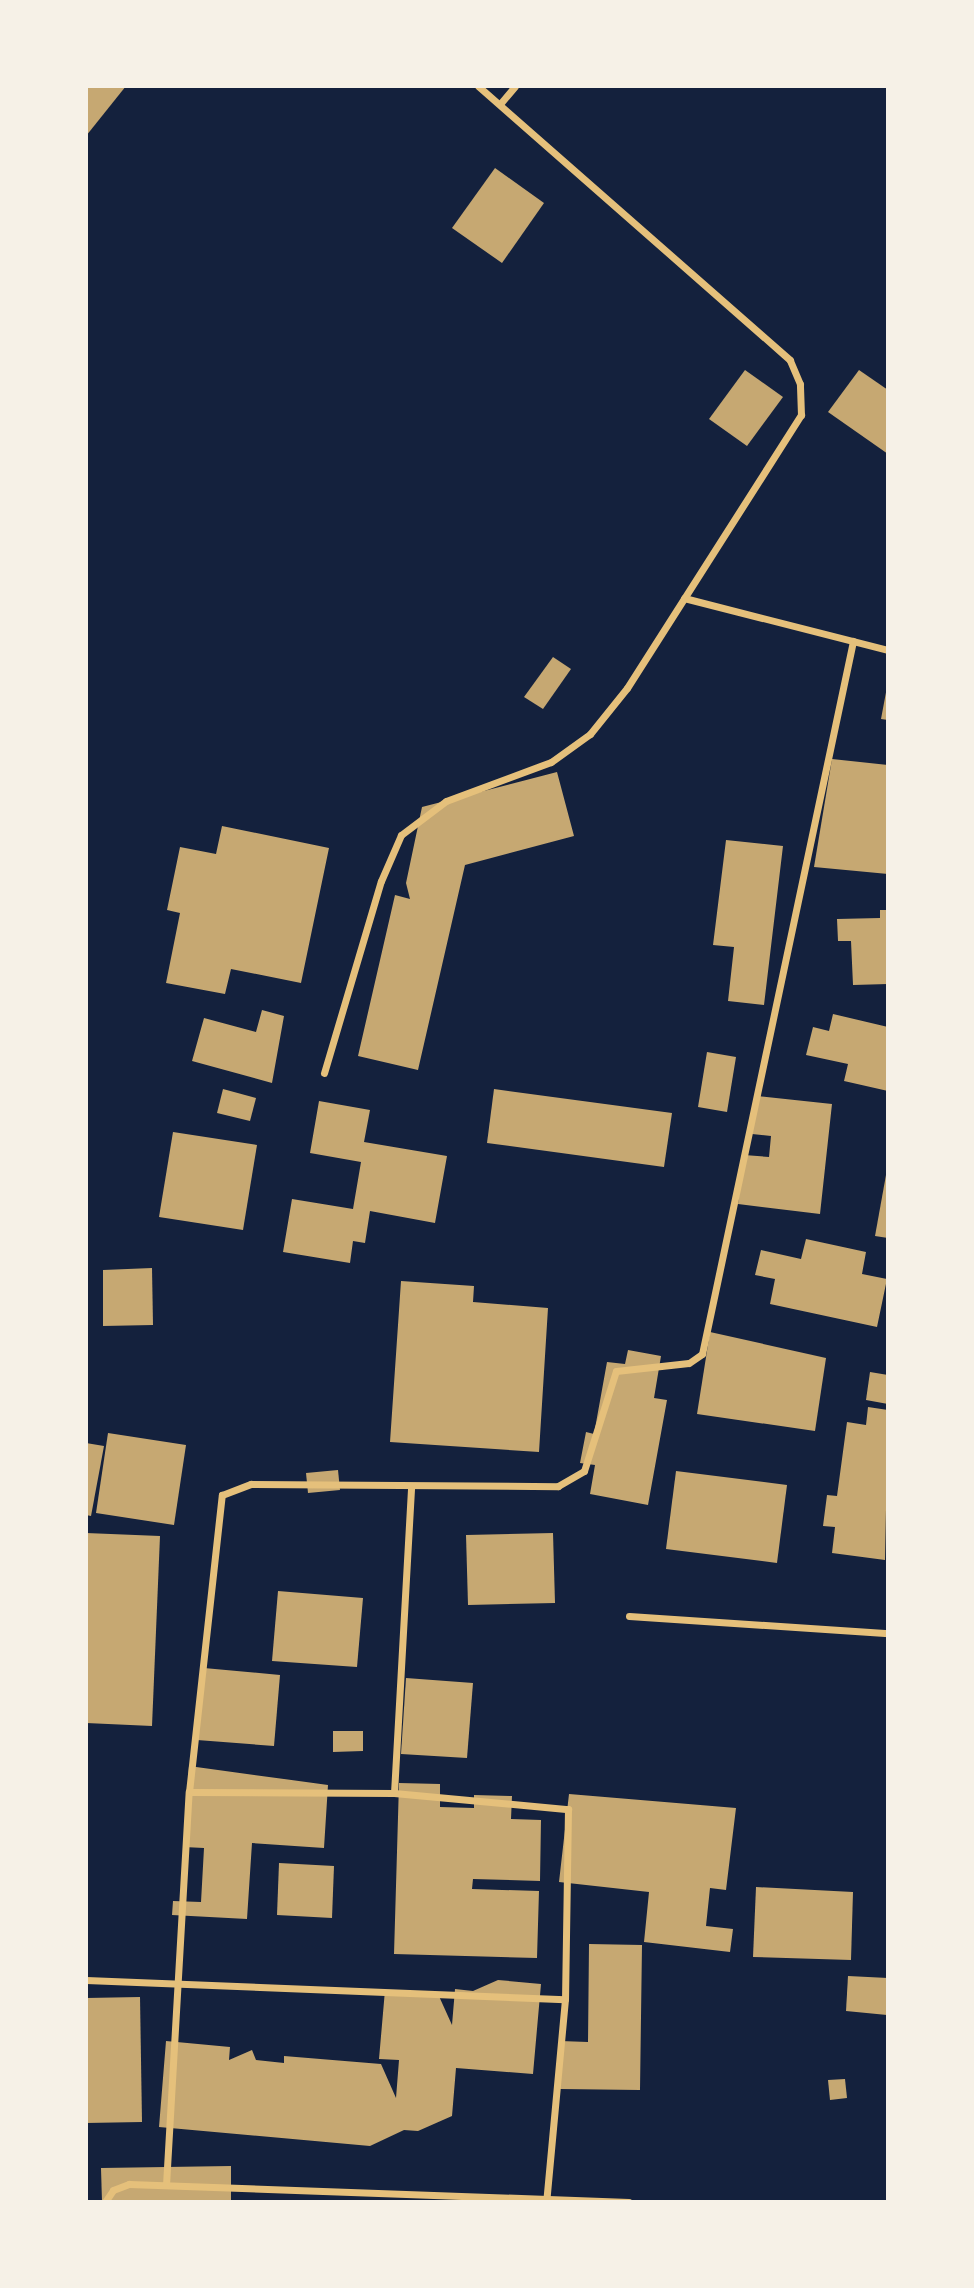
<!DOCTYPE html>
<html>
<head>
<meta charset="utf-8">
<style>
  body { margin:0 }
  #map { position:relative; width:974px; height:2288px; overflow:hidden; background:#14213d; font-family:"Roboto Serif",serif }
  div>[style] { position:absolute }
  .building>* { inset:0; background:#c6a872 }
  .minor>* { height:7px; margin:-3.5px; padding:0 3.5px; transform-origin:3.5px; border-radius:3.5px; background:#e5c07b }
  span { translate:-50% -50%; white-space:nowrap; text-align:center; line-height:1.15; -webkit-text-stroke:5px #f6f1e7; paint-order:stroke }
  .frame { position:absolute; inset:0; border:88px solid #f6f1e7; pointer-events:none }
</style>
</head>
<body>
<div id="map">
  <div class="building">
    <div style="clip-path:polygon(86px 86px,126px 86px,86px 136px)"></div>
    <div style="clip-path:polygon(495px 168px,544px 203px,502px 263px,452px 228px)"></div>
    <div style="clip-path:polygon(745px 370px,783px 397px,747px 446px,709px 419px)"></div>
    <div style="clip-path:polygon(859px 370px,888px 390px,888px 454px,828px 412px)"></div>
    <div style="clip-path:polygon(553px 657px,571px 669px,543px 709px,524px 697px)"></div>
    <div style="clip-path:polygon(887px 687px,888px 687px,888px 720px,881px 719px)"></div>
    <div style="clip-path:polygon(832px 759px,888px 765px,888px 874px,814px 867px)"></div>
    <div style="clip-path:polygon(557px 772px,574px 836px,465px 865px,418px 1070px,358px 1056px,395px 895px,410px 899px,406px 883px,422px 807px)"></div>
    <div style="clip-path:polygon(222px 826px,329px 848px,301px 983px,231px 969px,225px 994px,166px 983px,180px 913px,167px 910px,180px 847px,216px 854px)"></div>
    <div style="clip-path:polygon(726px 840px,783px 846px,764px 1005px,728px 1001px,734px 947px,713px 945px)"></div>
    <div style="clip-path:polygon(880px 910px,888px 910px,888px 984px,853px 985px,851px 941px,838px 941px,837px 919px,880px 918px)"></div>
    <div style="clip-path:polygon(262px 1010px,284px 1016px,272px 1083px,192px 1061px,204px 1018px,256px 1032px)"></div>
    <div style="clip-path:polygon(833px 1014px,888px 1027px,888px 1091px,844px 1081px,848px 1064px,806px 1055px,813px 1027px,829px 1031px)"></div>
    <div style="clip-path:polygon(707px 1052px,736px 1057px,727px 1112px,698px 1107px)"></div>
    <div style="clip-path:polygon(223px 1089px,256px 1098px,250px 1121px,217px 1113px)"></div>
    <div style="clip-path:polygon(494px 1089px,672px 1113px,664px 1167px,487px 1143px)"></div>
    <div style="clip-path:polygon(757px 1096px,832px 1104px,820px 1214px,738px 1204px,744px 1155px,769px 1157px,771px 1136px,752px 1134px)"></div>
    <div style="clip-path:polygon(319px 1101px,370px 1110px,364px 1142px,447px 1156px,435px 1223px,370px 1211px,365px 1243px,353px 1241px,350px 1263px,283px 1252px,292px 1199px,353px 1209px,361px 1162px,310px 1153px)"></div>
    <div style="clip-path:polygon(173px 1132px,257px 1145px,243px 1230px,159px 1217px)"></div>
    <div style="clip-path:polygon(886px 1175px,888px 1177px,888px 1238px,875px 1236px)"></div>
    <div style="clip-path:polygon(806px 1239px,866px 1252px,862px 1274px,887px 1279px,877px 1327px,770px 1304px,775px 1279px,755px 1275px,761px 1250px,801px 1259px)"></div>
    <div style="clip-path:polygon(152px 1268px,153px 1325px,103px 1326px,103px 1270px)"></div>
    <div style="clip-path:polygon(401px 1281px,474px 1286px,473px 1302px,548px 1308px,539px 1452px,390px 1442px)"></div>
    <div style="clip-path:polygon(710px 1332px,826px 1358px,815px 1431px,697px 1414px)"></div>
    <div style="clip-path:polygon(628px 1350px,661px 1356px,654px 1398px,667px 1400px,648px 1505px,590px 1494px,595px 1465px,580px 1463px,586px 1432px,594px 1434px,607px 1362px,625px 1364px)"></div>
    <div style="clip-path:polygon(870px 1372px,888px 1375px,888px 1404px,866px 1400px)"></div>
    <div style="clip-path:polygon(868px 1407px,888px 1410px,885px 1560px,832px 1553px,835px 1527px,823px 1526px,827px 1495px,837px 1496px,847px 1422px,866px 1425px)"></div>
    <div style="clip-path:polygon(108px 1433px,186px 1445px,174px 1525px,96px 1513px)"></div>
    <div style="clip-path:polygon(86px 1443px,104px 1446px,91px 1516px,86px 1515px)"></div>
    <div style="clip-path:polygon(338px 1470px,340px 1490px,308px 1493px,306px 1473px)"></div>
    <div style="clip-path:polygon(676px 1471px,787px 1485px,777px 1563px,666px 1549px)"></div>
    <div style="clip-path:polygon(86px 1533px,160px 1536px,152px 1726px,86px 1723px)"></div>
    <div style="clip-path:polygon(553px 1533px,555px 1603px,468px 1605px,466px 1535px)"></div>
    <div style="clip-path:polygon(278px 1591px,363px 1598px,357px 1667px,272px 1661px)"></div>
    <div style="clip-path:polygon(204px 1668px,280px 1675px,274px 1746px,197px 1740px)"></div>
    <div style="clip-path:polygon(406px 1678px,473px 1683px,467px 1758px,401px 1754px)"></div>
    <div style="clip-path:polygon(333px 1731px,363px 1731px,363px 1751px,333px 1752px)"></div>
    <div style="clip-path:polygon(189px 1766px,328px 1785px,324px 1848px,252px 1843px,247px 1919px,172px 1915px,173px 1901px,201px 1902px,204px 1848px,184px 1847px)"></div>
    <div style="clip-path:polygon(399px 1783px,440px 1784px,440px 1807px,474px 1808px,474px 1795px,512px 1796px,511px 1819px,541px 1820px,540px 1881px,473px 1879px,472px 1889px,539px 1891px,537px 1958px,394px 1954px)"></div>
    <div style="clip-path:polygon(569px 1794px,736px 1808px,726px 1890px,710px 1888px,706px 1926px,733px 1929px,730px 1952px,644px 1942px,649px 1892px,559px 1882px)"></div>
    <div style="clip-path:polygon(279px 1863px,334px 1866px,332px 1918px,277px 1915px)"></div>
    <div style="clip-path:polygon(756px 1887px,853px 1892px,851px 1960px,753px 1957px)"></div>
    <div style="clip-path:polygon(589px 1944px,642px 1945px,640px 2090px,560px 2089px,560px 2041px,588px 2042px)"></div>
    <div style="clip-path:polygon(848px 1976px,888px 1978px,887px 2015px,846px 2011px)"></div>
    <div style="clip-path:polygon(498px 1980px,541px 1984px,533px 2074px,456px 2068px,452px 2116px,418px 2131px,404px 2130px,370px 2146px,159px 2127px,166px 2041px,230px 2047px,229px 2060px,252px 2050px,256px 2060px,284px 2063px,284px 2056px,381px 2064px,396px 2098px,399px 2060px,379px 2059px,385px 1990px,438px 1994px,452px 2025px,455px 1989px,473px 1991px)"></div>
    <div style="clip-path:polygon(140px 1997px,142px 2122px,86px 2123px,86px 1998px)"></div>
    <div style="clip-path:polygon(845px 2079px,847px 2098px,830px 2100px,828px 2080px)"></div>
    <div style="clip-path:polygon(231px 2166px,231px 2202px,102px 2202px,101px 2168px)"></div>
  </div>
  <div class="minor">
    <div style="left:500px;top:104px;width:23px;rotate:-50deg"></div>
    <div style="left:684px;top:598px;width:211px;rotate:14.3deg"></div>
    <div style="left:324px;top:1073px;width:200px;rotate:-73.5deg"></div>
    <div style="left:381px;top:881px;width:50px;rotate:-66.5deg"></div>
    <div style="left:401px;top:835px;width:56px;rotate:-37.1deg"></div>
    <div style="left:446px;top:801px;width:112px;rotate:-20.4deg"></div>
    <div style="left:551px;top:762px;width:48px;rotate:-35.7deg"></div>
    <div style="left:590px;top:734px;width:59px;rotate:-51.2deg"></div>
    <div style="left:627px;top:688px;width:324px;rotate:-57.5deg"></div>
    <div style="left:801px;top:415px;width:31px;rotate:-92deg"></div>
    <div style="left:800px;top:384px;width:26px;rotate:-113deg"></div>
    <div style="left:790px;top:360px;width:415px;rotate:-138.7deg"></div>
    <div style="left:629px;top:1616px;width:260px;rotate:3.8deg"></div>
    <div style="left:189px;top:1792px;width:205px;rotate:0.3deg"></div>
    <div style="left:394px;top:1793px;width:175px;rotate:5.3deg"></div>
    <div style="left:568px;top:1809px;width:190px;rotate:90.9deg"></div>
    <div style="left:565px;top:1999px;width:204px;rotate:95.3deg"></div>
    <div style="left:394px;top:1793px;width:306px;rotate:-86.8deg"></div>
    <div style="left:86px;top:1980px;width:479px;rotate:2.3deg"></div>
    <div style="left:166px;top:2185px;width:394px;rotate:-86.7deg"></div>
    <div style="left:189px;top:1792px;width:299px;rotate:-83.7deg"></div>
    <div style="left:222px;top:1495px;width:31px;rotate:-21deg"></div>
    <div style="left:251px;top:1484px;width:307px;rotate:0.4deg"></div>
    <div style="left:558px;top:1486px;width:30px;rotate:-30deg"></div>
    <div style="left:584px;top:1471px;width:105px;rotate:-72.3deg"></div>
    <div style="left:616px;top:1371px;width:73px;rotate:-6.3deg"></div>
    <div style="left:689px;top:1363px;width:16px;rotate:-35deg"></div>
    <div style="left:702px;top:1354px;width:729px;rotate:-78.04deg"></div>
    <div style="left:105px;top:2202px;width:14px;rotate:-56deg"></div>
    <div style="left:113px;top:2190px;width:17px;rotate:-21deg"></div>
    <div style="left:129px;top:2184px;width:500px;rotate:2.06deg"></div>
  </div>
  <div class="frame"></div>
</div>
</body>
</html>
